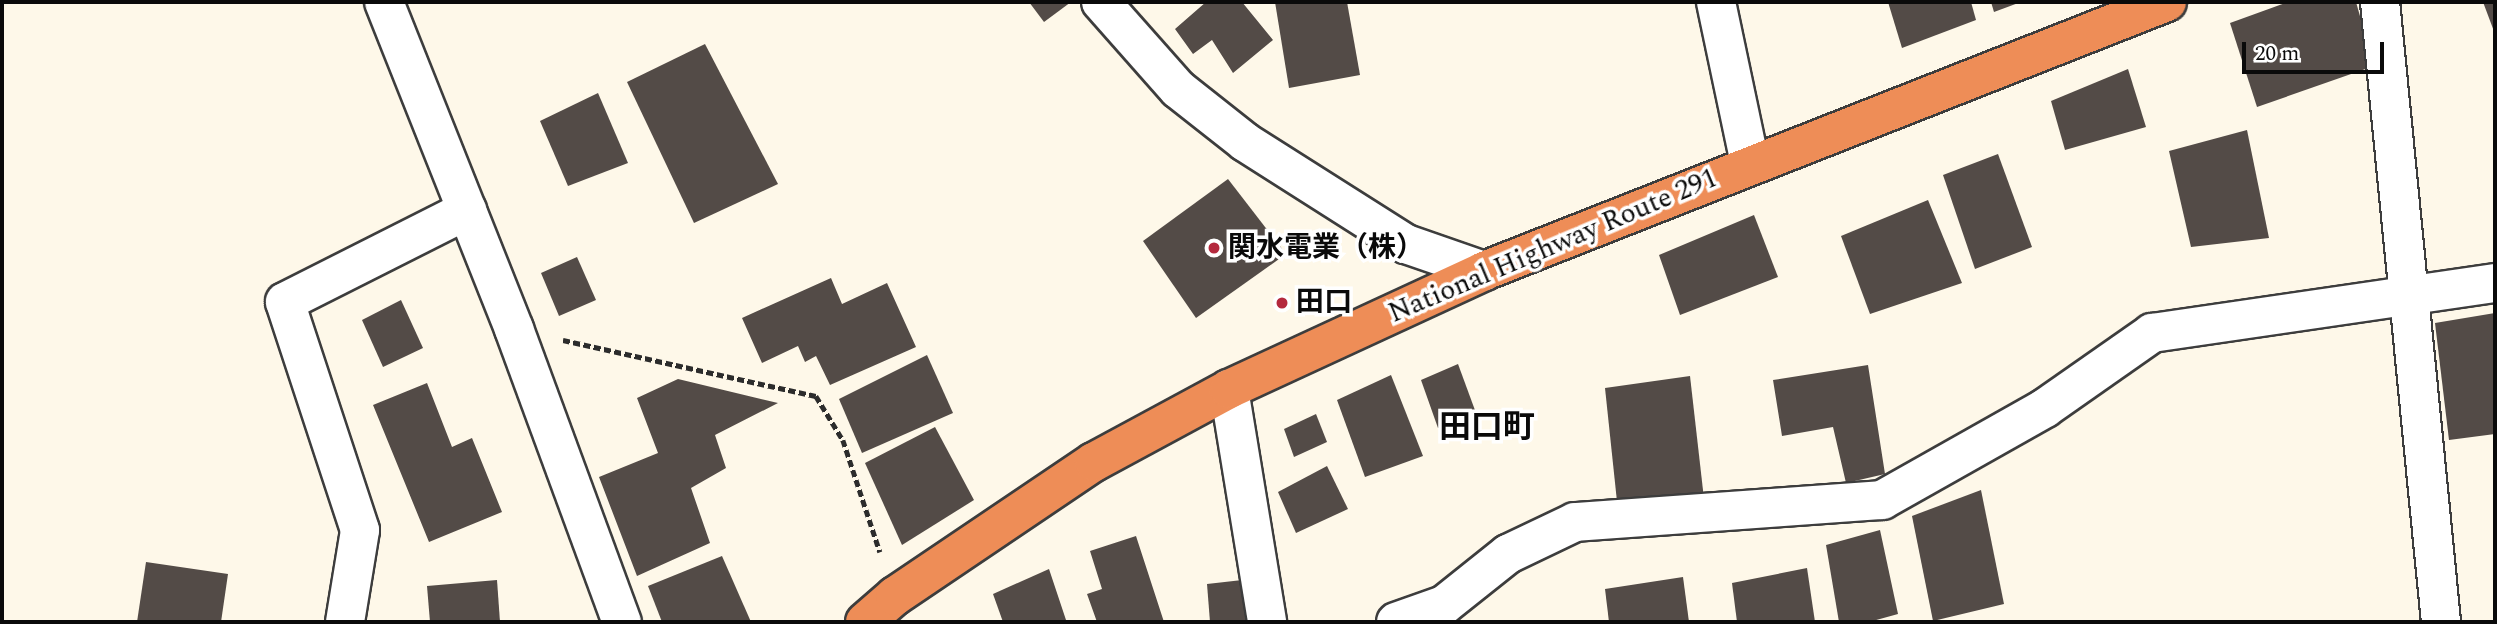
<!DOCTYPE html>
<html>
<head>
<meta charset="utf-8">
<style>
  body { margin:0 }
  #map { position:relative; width:2497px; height:624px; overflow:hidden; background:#fef8e9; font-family:Spectral,"Noto Sans JP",serif }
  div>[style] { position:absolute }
  .building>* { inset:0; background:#534b47 }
  .path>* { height:4.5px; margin-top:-2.25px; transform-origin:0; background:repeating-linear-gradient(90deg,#2c2c2c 0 7px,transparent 0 10.5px) }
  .roads { filter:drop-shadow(2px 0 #3d3d3d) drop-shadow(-2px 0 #3d3d3d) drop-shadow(0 2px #3d3d3d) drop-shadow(0 -2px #3d3d3d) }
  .street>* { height:38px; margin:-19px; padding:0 19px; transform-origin:19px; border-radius:19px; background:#fff }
  .highway>* { height:38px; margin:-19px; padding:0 19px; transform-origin:19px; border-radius:19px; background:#ee8d57 }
  .dots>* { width:19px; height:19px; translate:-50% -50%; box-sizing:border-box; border:4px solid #fff; border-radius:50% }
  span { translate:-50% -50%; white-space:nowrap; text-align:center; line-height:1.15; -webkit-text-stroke:7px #fff; paint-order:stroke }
  .street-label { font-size:28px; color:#0a0a0a }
  .poi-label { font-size:28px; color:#0a0a0a; font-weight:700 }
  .left { translate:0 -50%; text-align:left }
  .quarter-label { font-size:32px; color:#0a0a0a; font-weight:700 }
  .frame { position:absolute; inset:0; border:4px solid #0a0a0a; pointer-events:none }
  .scale { position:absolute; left:2242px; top:42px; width:142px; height:32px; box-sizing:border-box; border:4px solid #0a0a0a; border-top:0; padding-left:9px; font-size:21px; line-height:24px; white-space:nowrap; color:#0a0a0a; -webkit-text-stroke:5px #fff; paint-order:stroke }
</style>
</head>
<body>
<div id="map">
  <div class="building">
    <div style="clip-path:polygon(1029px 2px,1071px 2px,1044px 22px)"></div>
    <div style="clip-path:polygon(1206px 2px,1242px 2px,1273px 40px,1233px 73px,1212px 40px,1193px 54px,1175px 29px)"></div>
    <div style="clip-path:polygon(1275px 2px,1347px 2px,1360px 75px,1289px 88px)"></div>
    <div style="clip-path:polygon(1888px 2px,1971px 2px,1976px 20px,1902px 48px)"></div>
    <div style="clip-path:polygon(1991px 2px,2021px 2px,1994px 12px)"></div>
    <div style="clip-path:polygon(2288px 2px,2356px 2px,2374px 66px,2257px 107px,2230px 23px)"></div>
    <div style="clip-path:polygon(2483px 2px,2495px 2px,2495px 34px)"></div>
    <div style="clip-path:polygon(705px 44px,778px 184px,694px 223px,627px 82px)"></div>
    <div style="clip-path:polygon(2128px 69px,2146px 127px,2065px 150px,2051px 101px)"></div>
    <div style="clip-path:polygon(598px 93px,628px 163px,568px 186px,540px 121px)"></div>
    <div style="clip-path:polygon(2247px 130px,2269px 238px,2191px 247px,2169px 151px)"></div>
    <div style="clip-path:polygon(1998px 154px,2032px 247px,1975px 269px,1943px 175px)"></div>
    <div style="clip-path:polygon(1228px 179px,1286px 254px,1196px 318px,1143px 241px)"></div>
    <div style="clip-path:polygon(1928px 200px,1962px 283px,1870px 314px,1841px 236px)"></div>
    <div style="clip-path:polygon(1754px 215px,1778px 277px,1680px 315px,1659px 255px)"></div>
    <div style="clip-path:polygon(577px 257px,596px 300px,559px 316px,541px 273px)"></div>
    <div style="clip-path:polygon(831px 278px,842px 304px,887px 283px,916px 347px,830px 385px,816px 356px,805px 362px,798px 346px,762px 363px,742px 318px)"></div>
    <div style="clip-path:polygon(401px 300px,423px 348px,383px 367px,362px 320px)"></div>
    <div style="clip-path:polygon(2495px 313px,2495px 434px,2449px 440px,2435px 323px)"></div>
    <div style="clip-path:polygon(927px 355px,953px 413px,862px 453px,839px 399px)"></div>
    <div style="clip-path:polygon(1458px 364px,1476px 413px,1438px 428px,1421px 380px)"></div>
    <div style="clip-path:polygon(1868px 365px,1885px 474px,1846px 483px,1833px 427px,1782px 436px,1773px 380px)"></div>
    <div style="clip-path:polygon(1391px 375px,1423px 456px,1365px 477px,1337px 400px)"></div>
    <div style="clip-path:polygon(1690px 376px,1704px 499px,1618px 511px,1605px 388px)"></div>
    <div style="clip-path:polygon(678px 379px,778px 403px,715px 435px,726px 468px,691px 488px,710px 543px,637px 576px,599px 477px,658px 453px,637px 398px)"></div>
    <div style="clip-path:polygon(427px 383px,452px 447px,472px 438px,502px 512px,429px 542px,373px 405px)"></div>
    <div style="clip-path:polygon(1316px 414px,1327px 442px,1294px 457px,1284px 429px)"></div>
    <div style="clip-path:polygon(935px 427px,974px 500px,902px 545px,865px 463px)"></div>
    <div style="clip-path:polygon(1327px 466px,1348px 509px,1296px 533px,1278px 492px)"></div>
    <div style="clip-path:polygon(1981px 490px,2004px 604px,1933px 621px,1912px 516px)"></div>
    <div style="clip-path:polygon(1880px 530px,1898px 614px,1869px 622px,1839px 622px,1826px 545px)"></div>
    <div style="clip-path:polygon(1136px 536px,1164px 622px,1097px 622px,1087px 594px,1102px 589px,1090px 551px)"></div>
    <div style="clip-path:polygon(722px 556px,751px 622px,662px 622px,648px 586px)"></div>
    <div style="clip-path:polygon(146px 562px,228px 574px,221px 622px,137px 622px)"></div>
    <div style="clip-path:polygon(1807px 568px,1815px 622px,1737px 622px,1732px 583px)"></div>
    <div style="clip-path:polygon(1049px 569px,1066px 620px,1003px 622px,993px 594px)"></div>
    <div style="clip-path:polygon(1683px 577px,1689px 622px,1609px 622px,1605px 589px)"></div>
    <div style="clip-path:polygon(1260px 578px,1265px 622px,1210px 622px,1207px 584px)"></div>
    <div style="clip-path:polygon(497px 580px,500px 622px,430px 622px,427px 586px)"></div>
  </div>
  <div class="path">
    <div style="left:563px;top:340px;width:259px;rotate:12.5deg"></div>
    <div style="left:816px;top:396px;width:52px;rotate:58.5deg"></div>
    <div style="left:843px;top:440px;width:118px;rotate:71.7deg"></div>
  </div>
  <div class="roads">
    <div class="street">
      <div style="left:384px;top:2px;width:352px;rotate:68.3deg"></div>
      <div style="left:514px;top:329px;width:312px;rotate:69.8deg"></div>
      <div style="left:1101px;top:2px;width:116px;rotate:48.5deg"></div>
      <div style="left:1178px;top:89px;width:85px;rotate:38.3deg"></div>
      <div style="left:1245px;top:142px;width:191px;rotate:32.4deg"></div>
      <div style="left:1406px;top:244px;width:83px;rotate:19.1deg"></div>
      <div style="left:1716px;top:2px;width:165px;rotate:78.1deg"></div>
      <div style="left:2380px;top:2px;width:623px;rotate:84.38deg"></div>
      <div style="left:1229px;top:389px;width:236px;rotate:80.7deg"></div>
      <div style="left:345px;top:622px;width:93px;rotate:-80.7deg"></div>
      <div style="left:360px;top:530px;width:240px;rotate:-108.2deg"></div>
      <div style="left:285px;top:302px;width:204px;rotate:-26.8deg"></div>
      <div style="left:1396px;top:622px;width:51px;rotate:-19.5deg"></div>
      <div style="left:1444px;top:605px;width:82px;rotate:-38.6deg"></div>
      <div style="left:1508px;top:554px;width:74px;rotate:-25.5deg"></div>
      <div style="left:1575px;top:522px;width:308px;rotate:-4.1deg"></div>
      <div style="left:1882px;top:500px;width:187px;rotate:-29.4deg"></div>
      <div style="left:2045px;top:408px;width:131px;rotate:-35deg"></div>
      <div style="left:2152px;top:333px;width:347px;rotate:-8.3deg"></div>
    </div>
    <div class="highway">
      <div style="left:865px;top:622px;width:40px;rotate:-41deg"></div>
      <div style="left:895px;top:596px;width:240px;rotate:-34deg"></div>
      <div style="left:1094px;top:462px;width:153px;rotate:-28.4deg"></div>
      <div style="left:1229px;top:389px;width:281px;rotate:-24.8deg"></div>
      <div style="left:1484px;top:271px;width:734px;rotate:-21.5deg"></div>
    </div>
  </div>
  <div class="dots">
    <div style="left:1214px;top:248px;background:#b4293d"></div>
    <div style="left:1282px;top:303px;background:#b4293d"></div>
  </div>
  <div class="street-label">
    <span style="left:1553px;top:246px;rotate:-23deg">National Highway Route 291</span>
  </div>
  <div class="poi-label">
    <span class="left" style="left:1228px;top:248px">関水電業（株）</span>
    <span class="left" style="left:1296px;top:303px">田口</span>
  </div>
  <div class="quarter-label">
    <span style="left:1487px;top:428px">田口町</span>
  </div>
  <div class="frame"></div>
  <div class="scale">20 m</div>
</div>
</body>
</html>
